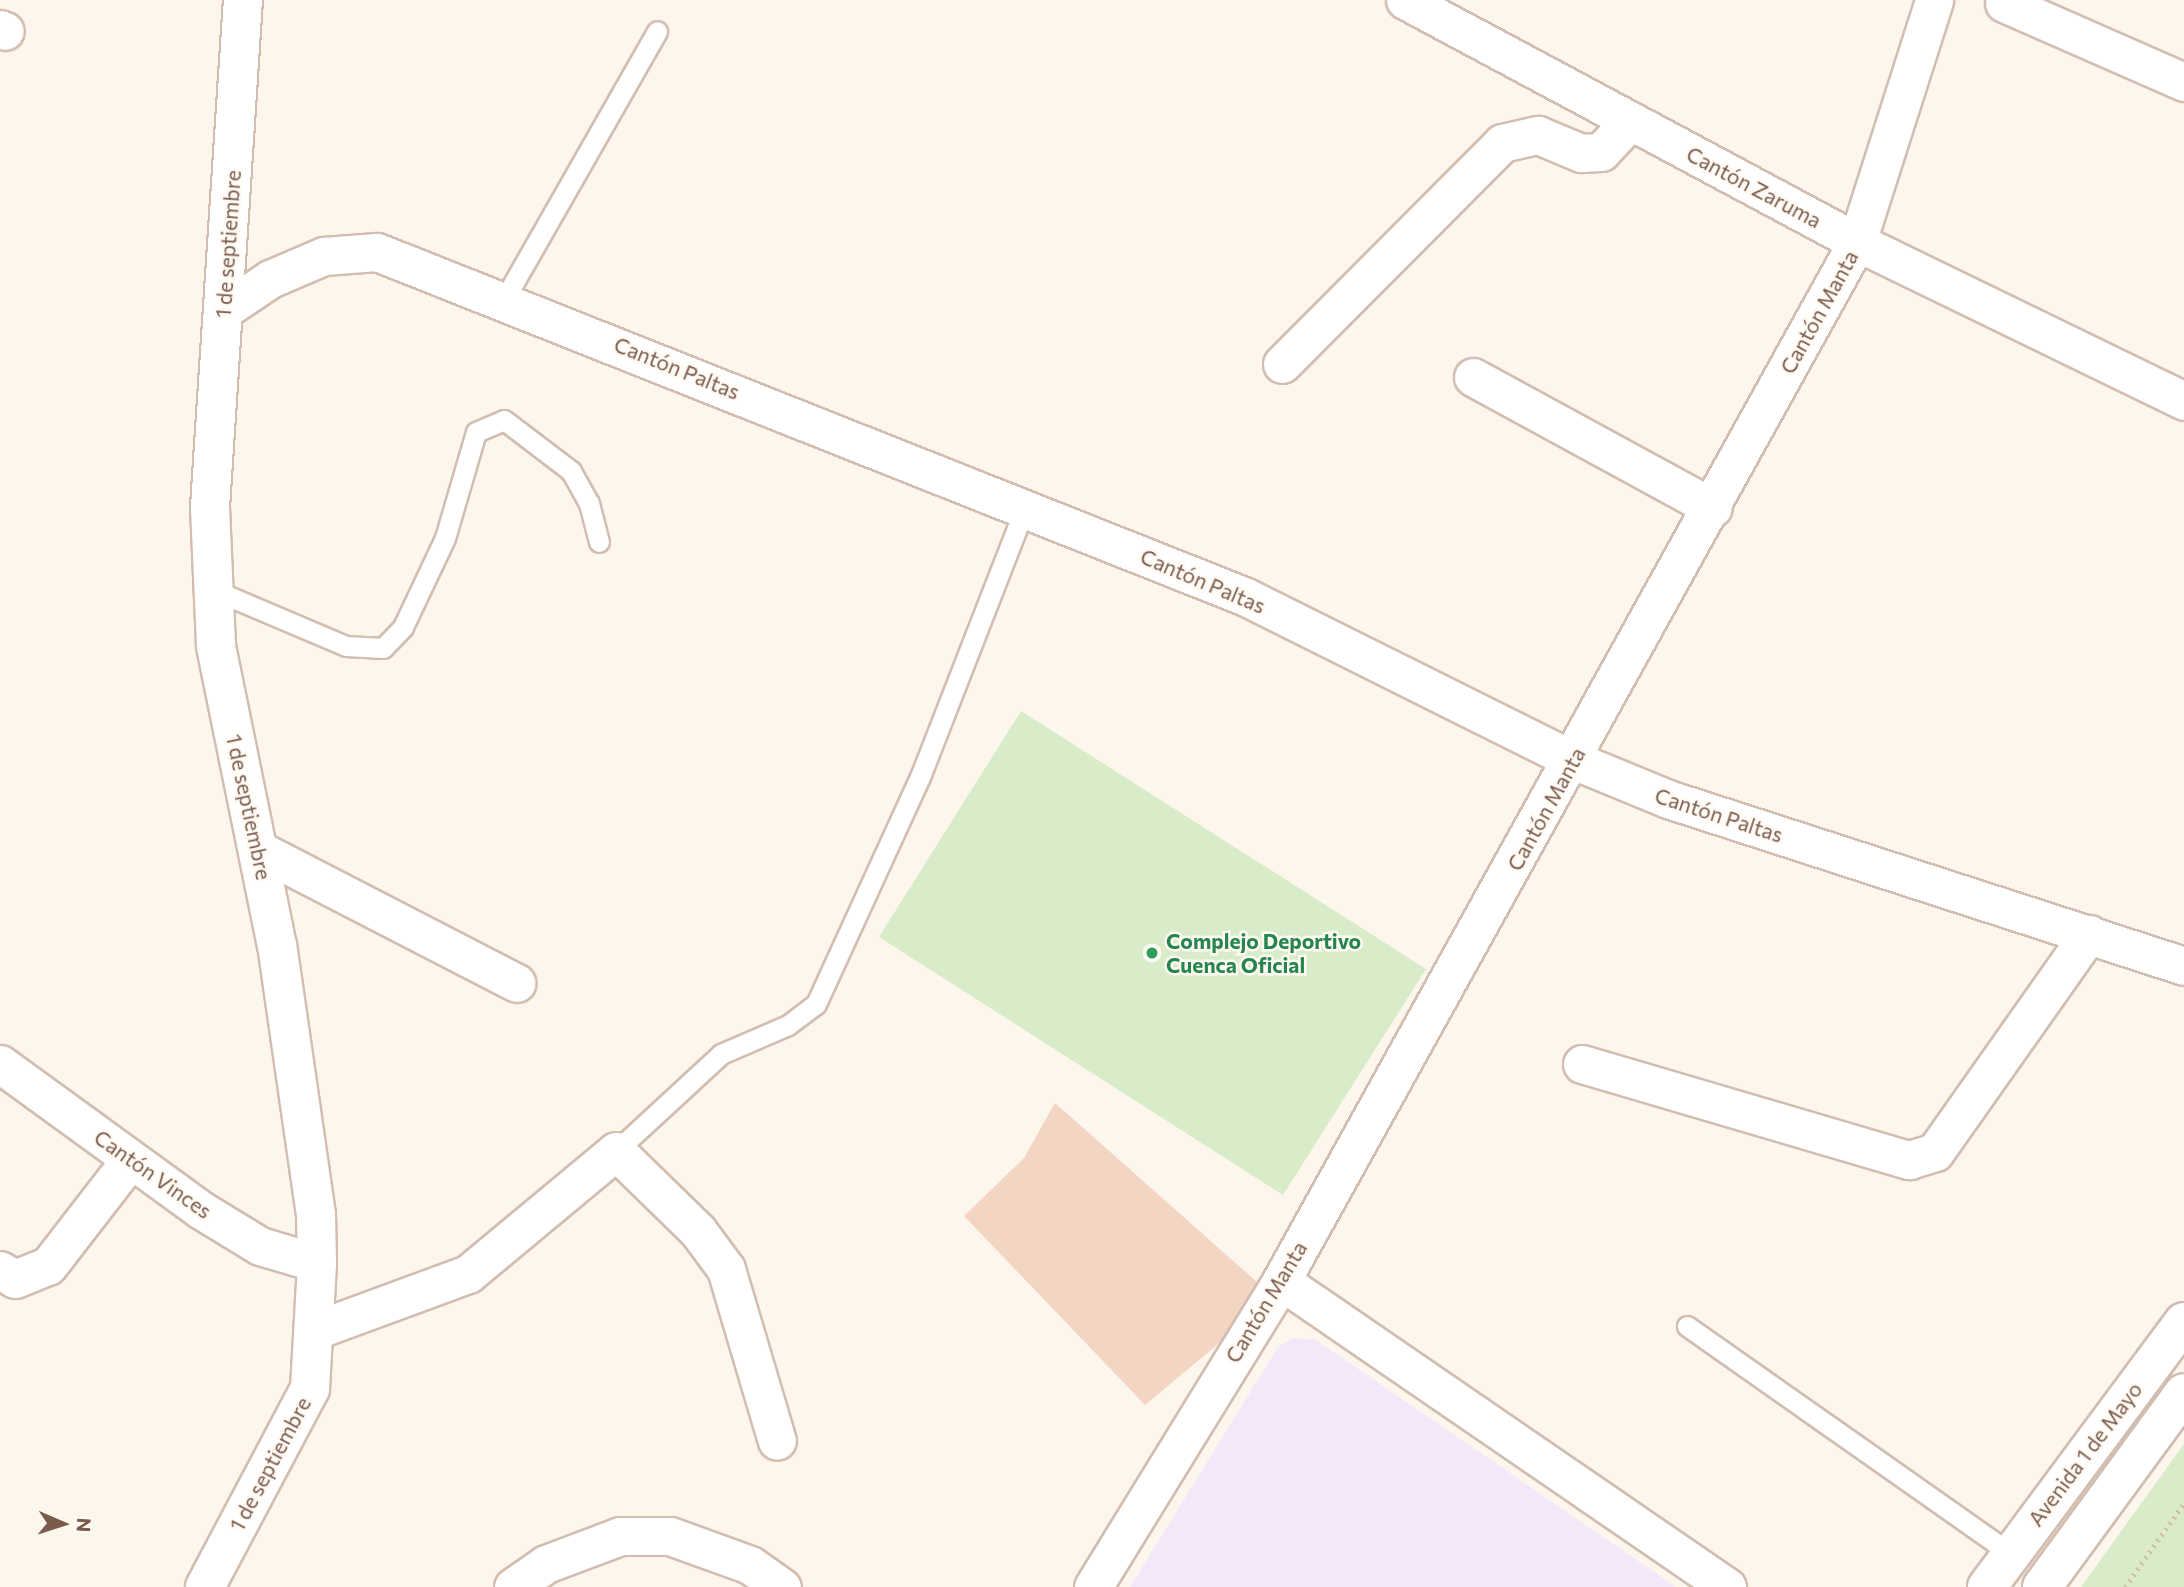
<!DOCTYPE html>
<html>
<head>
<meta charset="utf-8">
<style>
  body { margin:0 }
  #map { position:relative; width:2184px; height:1587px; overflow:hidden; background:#fdf6ec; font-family:Commissioner,sans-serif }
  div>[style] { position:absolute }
  .education>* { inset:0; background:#f3e8fa }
  .green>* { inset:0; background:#d8ecc9 }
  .building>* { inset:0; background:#f3d5c3 }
  .path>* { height:4.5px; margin-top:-2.25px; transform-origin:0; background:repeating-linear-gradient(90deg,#d9b8a5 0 2px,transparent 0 7px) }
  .roads { filter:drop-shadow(2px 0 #d1beb0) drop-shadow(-2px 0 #d1beb0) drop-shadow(0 2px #d1beb0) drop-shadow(0 -2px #d1beb0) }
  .lane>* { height:19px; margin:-9.5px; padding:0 9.5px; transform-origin:9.5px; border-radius:9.5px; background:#fff }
  .street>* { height:37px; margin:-18.5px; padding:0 18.5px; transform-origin:18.5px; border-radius:18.5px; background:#fff }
  .secondary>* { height:38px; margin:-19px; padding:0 19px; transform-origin:19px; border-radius:19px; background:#fff }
  .dots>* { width:19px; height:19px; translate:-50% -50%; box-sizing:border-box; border:4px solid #fffaf3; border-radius:50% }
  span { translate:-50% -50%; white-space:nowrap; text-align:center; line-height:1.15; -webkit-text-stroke:5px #fffaf3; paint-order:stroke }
  .street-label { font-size:21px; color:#7a5c4d }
  .leisure-label { font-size:21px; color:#27864d; font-weight:700 }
  .left { translate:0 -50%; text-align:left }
  .north { position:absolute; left:28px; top:1489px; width:70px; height:70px; -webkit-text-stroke:5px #fffaf3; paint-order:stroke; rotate:93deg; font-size:19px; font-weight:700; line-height:28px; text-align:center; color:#7a5c4d }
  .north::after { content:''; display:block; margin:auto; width:24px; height:32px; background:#7a5c4d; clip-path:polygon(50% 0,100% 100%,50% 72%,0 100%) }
</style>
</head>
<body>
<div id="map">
  <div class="education">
    <div style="clip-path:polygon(1293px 1338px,1316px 1340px,1676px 1587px,1130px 1587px,1278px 1347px)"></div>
  </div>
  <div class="green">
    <div style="clip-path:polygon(1021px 711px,1426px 969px,1283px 1195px,879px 937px)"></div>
    <div style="clip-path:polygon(2184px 1444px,2184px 1587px,2081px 1587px)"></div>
  </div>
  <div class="building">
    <div style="clip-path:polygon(1055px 1103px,1257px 1282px,1223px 1340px,1145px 1405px,964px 1216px,1024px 1158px)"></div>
  </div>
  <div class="path">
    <div style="left:2125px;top:1587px;width:103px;rotate:-54.9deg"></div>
  </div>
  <div class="roads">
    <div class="lane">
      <div style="left:505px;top:298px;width:307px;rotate:-60.3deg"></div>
      <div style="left:214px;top:590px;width:143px;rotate:23deg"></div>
      <div style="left:346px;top:646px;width:37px;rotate:3deg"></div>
      <div style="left:383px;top:648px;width:29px;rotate:-46deg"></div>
      <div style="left:403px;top:627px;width:98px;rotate:-64.7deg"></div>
      <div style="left:445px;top:538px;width:110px;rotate:-73.7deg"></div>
      <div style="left:476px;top:432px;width:30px;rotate:-23deg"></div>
      <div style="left:504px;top:420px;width:84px;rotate:37.3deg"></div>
      <div style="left:571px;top:471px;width:37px;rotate:61deg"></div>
      <div style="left:589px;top:503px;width:40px;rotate:75.6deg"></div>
      <div style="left:616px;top:1151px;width:143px;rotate:-42.7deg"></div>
      <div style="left:721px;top:1054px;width:73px;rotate:-23.4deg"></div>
      <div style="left:788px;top:1025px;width:35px;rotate:-37deg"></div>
      <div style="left:816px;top:1004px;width:250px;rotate:-65.4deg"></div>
      <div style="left:920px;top:777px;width:289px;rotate:-68.7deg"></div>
      <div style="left:1687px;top:1326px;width:396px;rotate:35.1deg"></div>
    </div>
    <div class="street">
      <div style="left:1405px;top:0;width:513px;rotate:28.16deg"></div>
      <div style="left:1857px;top:242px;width:364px;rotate:25.9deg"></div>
      <div style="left:2004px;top:3px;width:197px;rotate:23.7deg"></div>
      <div style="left:0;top:29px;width:5px;rotate:22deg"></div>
      <div style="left:224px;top:310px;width:55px;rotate:-34deg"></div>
      <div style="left:270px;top:279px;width:59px;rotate:-23.1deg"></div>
      <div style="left:324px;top:256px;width:53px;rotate:-4.3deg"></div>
      <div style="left:377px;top:252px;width:935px;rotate:21.65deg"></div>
      <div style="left:1246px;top:597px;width:365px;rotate:26.5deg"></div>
      <div style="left:1573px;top:760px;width:103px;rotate:22.3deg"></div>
      <div style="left:1668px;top:799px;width:542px;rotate:17.93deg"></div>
      <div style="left:1282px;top:364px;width:312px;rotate:-45.1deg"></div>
      <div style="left:1502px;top:143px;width:37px;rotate:-13deg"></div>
      <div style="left:1538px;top:135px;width:47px;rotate:22.7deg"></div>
      <div style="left:1581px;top:153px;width:20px;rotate:-3deg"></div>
      <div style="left:1601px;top:152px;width:42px;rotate:-46.9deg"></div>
      <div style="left:1473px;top:377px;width:273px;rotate:28.6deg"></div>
      <div style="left:257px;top:849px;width:292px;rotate:27.3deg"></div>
      <div style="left:0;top:1064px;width:248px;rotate:36deg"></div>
      <div style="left:201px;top:1210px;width:69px;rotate:31.4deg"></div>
      <div style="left:260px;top:1246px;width:59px;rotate:16.6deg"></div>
      <div style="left:1582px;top:1064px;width:341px;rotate:16.4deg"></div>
      <div style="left:1909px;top:1160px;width:27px;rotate:-17deg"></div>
      <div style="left:1935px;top:1152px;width:267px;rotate:-54.8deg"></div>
      <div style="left:0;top:1270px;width:17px;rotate:31deg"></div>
      <div style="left:15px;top:1279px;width:35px;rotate:-22deg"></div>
      <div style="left:48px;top:1266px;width:134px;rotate:-52.3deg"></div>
      <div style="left:1281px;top:1281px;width:541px;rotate:34.45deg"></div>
      <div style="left:313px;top:1331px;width:165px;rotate:-20.2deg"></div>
      <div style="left:468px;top:1274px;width:192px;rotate:-39.7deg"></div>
      <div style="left:616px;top:1151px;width:115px;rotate:44.3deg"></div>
      <div style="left:698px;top:1231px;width:47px;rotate:53.6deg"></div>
      <div style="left:726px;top:1269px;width:179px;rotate:73.5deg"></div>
      <div style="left:513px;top:1587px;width:40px;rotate:-34.9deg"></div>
      <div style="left:546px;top:1564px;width:79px;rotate:-20.7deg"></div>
      <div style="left:620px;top:1536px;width:50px"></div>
      <div style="left:670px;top:1536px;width:85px;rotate:19.9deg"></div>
      <div style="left:750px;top:1565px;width:39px;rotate:35deg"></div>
      <div style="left:1093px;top:1587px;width:359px;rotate:-58.4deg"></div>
      <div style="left:1281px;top:1281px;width:1188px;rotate:-61deg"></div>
      <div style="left:1857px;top:242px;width:254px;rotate:-72.3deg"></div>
    </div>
    <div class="secondary">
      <div style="left:205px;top:1587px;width:224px;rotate:-62.1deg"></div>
      <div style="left:310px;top:1389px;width:126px;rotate:-86.8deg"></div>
      <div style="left:317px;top:1263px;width:48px;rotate:-91.2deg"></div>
      <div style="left:316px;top:1215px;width:272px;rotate:-98.2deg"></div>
      <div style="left:277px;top:946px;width:307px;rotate:-101.5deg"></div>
      <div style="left:216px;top:645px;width:138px;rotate:-92.5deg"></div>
      <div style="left:210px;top:507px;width:508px;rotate:-86.28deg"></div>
      <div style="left:1987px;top:1587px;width:330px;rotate:-53.4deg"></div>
      <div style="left:2042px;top:1587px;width:240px;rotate:-53.8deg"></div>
    </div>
  </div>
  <div class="dots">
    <div style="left:1152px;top:953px;background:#2e9e5b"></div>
  </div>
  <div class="street-label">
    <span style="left:1754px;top:187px;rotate:28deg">Cantón Zaruma</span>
    <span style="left:228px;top:244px;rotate:-86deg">1 de septiembre</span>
    <span style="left:1819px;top:312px;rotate:-61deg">Cantón Manta</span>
    <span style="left:677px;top:368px;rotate:22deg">Cantón Paltas</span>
    <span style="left:1203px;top:581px;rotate:23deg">Cantón Paltas</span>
    <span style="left:249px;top:807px;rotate:78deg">1 de septiembre</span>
    <span style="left:1546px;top:809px;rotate:-61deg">Cantón Manta</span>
    <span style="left:1719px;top:815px;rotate:18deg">Cantón Paltas</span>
    <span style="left:153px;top:1174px;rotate:35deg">Cantón Vinces</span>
    <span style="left:1266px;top:1302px;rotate:-59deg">Cantón Manta</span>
    <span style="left:2085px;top:1454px;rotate:-53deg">Avenida 1 de Mayo</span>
    <span style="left:270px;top:1464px;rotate:-62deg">1 de septiembre</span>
  </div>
  <div class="leisure-label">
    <span class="left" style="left:1166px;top:953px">Complejo Deportivo<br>Cuenca Oficial</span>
  </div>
  <div class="north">N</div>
</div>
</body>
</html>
